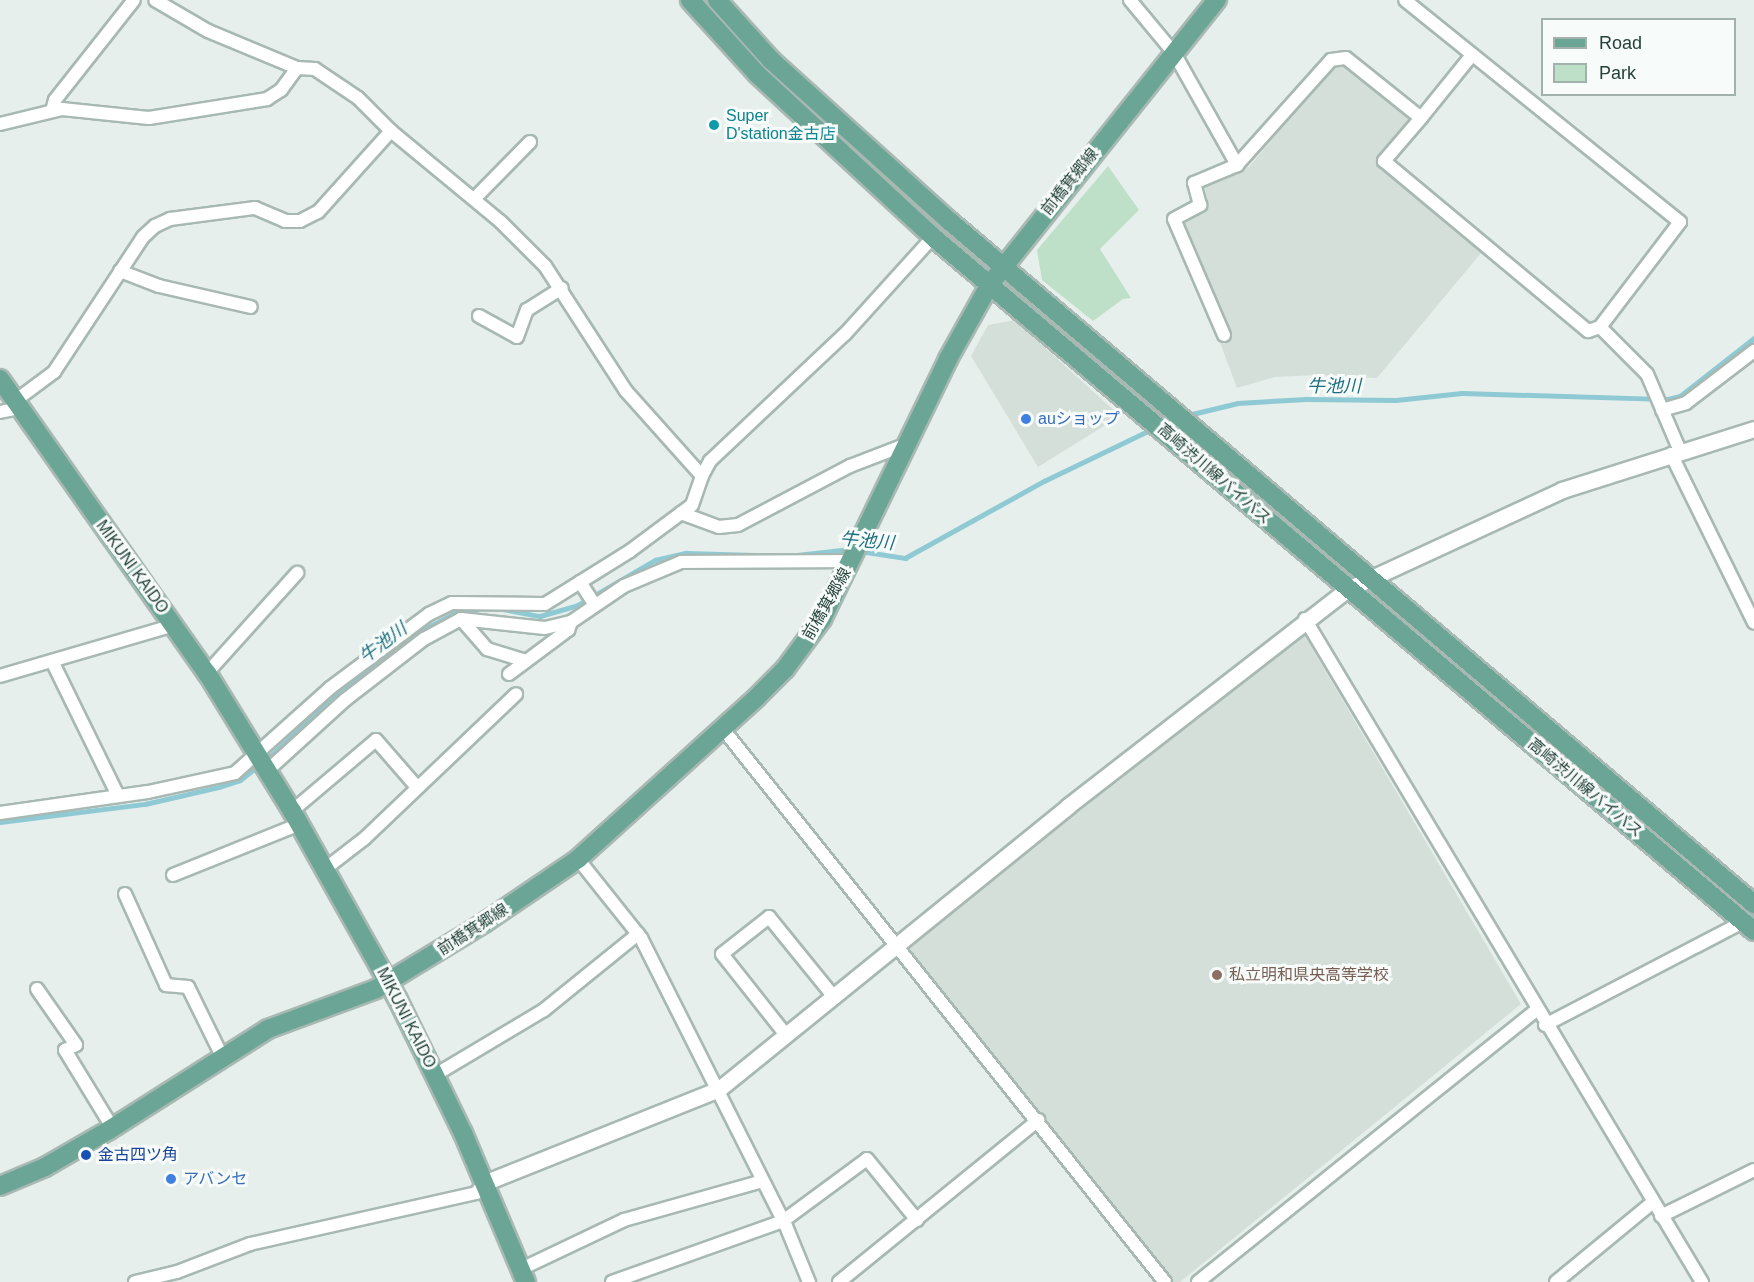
<!DOCTYPE html>
<html>
<head>
<meta charset="utf-8">
<style>
  body { margin:0 }
  #map { position:relative; width:1754px; height:1282px; overflow:hidden; background:#e6efeb; font-family:Arial,"Noto Sans JP",sans-serif }
  div>[style] { position:absolute }
  .built>* { inset:0; background:#d4dfda }
  .green>* { inset:0; background:#bfe0c8 }
  .stream>* { height:4.5px; margin:-2.25px; padding:0 2.25px; transform-origin:2.25px; border-radius:2.25px; background:#8ec9d4 }
  .roads { filter:drop-shadow(2px 0 #a8b8b2) drop-shadow(-2px 0 #a8b8b2) drop-shadow(0 2px #a8b8b2) drop-shadow(0 -2px #a8b8b2) }
  .minor>* { height:12px; margin:-6px; padding:0 6px; transform-origin:6px; border-radius:6px; background:#fff }
  .tertiary>* { height:15px; margin:-7.5px; padding:0 7.5px; transform-origin:7.5px; border-radius:7.5px; background:#fff }
  .primary>* { height:18px; margin:-9px; padding:0 9px; transform-origin:9px; border-radius:9px; background:#6aa596 }
  .dots>* { width:16px; height:16px; translate:-50% -50%; box-sizing:border-box; border:3px solid #f7fbf9; border-radius:50% }
  span { translate:-50% -50%; white-space:nowrap; text-align:center; line-height:1.15; -webkit-text-stroke:6px #f7fbf9; paint-order:stroke }
  .culture-label { font-size:16px; color:#0d838f }
  .left { translate:0 -50%; text-align:left }
  .street-label { font-size:16px; color:#24423a }
  .shop-label { font-size:16px; color:#366cbe }
  .education-label { font-size:16px; color:#785e54 }
  .transit-label { font-size:16px; color:#164399 }
  .water-label { font-size:18px; color:#1c6f80; font-style:italic }
  .legend { position:absolute; left:1541px; top:18px; width:195px; height:78px; box-sizing:border-box; background:#f7fbf9; border:2px solid #a3b1ad; margin:0; padding:8px 10px; list-style:none; font-size:18px; color:#24423a }
  .legend li { display:flex; align-items:center; gap:12px; height:30px }
  .legend b { width:30px; border:2px solid #a3b1ad }
</style>
</head>
<body>
<div id="map">
  <div class="built">
    <div style="clip-path:polygon(1343px 61px,1409px 114px,1410px 124px,1382px 156px,1380px 166px,1481px 246px,1481px 253px,1377px 378px,1318px 375px,1275px 377px,1237px 388px,1218px 337px,1227px 333px,1181px 224px,1208px 202px,1204px 184px,1249px 167px,1335px 63px)"></div>
    <div style="clip-path:polygon(1015px 320px,1120px 416px,1038px 467px,971px 356px,988px 325px)"></div>
    <div style="clip-path:polygon(1302px 631px,1521px 1004px,1180px 1282px,1173px 1282px,907px 946px)"></div>
  </div>
  <div class="green">
    <div style="clip-path:polygon(1108px 166px,1139px 210px,1100px 249px,1131px 298px,1123px 299px,1093px 321px,1042px 280px,1037px 250px)"></div>
  </div>
  <div class="stream">
    <div style="left:1188px;top:415px;width:51px;rotate:-13.5deg"></div>
    <div style="left:1238px;top:403px;width:68px;rotate:-3.4deg"></div>
    <div style="left:1306px;top:399px;width:90px;rotate:0.6deg"></div>
    <div style="left:1396px;top:400px;width:66px;rotate:-6.1deg"></div>
    <div style="left:1462px;top:393px;width:206px;rotate:1.7deg"></div>
    <div style="left:1668px;top:399px;width:12px;rotate:-14deg"></div>
    <div style="left:1680px;top:396px;width:94px;rotate:-38.1deg"></div>
    <div style="left:860px;top:551px;width:46px;rotate:8.8deg"></div>
    <div style="left:905px;top:558px;width:159px;rotate:-29deg"></div>
    <div style="left:1044px;top:481px;width:120px;rotate:-25.7deg"></div>
    <div style="left:503px;top:609px;width:38px;rotate:11deg"></div>
    <div style="left:540px;top:616px;width:40px;rotate:-16deg"></div>
    <div style="left:578px;top:605px;width:89px;rotate:-30.3deg"></div>
    <div style="left:655px;top:560px;width:32px;rotate:-13deg"></div>
    <div style="left:686px;top:553px;width:102px;rotate:1.7deg"></div>
    <div style="left:788px;top:556px;width:63px;rotate:-6.3deg"></div>
    <div style="left:265px;top:761px;width:106px;rotate:-42.7deg"></div>
    <div style="left:343px;top:689px;width:95px;rotate:-36.9deg"></div>
    <div style="left:419px;top:632px;width:45px;rotate:-27.7deg"></div>
    <div style="left:459px;top:611px;width:18px;rotate:-6deg"></div>
    <div style="left:0;top:822px;width:146px;rotate:-7.1deg"></div>
    <div style="left:145px;top:804px;width:76px;rotate:-12.9deg"></div>
    <div style="left:219px;top:787px;width:22px;rotate:-18deg"></div>
    <div style="left:240px;top:780px;width:23px;rotate:-38deg"></div>
  </div>
  <div class="roads">
    <div class="minor">
      <div style="left:1130px;top:0;width:69px;rotate:50.3deg"></div>
      <div style="left:1174px;top:53px;width:129px;rotate:60.6deg"></div>
      <div style="left:1237px;top:165px;width:141px;rotate:-48.2deg"></div>
      <div style="left:1331px;top:60px;width:15px;rotate:-8deg"></div>
      <div style="left:1346px;top:58px;width:96px;rotate:38.7deg"></div>
      <div style="left:1421px;top:118px;width:57px;rotate:130.7deg"></div>
      <div style="left:1384px;top:161px;width:266px;rotate:39.8deg"></div>
      <div style="left:1588px;top:331px;width:13px;rotate:-18deg"></div>
      <div style="left:1600px;top:327px;width:132px;rotate:-52.7deg"></div>
      <div style="left:1680px;top:222px;width:353px;rotate:-141.1deg"></div>
      <div style="left:52px;top:111px;width:11px;rotate:-75deg"></div>
      <div style="left:55px;top:100px;width:127px;rotate:-51.7deg"></div>
      <div style="left:1421px;top:118px;width:81px;rotate:-51deg"></div>
      <div style="left:0;top:124px;width:64px;rotate:-13.6deg"></div>
      <div style="left:62px;top:109px;width:87px;rotate:5.9deg"></div>
      <div style="left:149px;top:118px;width:120px;rotate:-9.1deg"></div>
      <div style="left:267px;top:99px;width:17px;rotate:-33deg"></div>
      <div style="left:281px;top:90px;width:27px;rotate:-54deg"></div>
      <div style="left:474px;top:199px;width:80px;rotate:-45.5deg"></div>
      <div style="left:120px;top:271px;width:42px;rotate:21deg"></div>
      <div style="left:159px;top:286px;width:94px;rotate:12.9deg"></div>
      <div style="left:479px;top:316px;width:43px;rotate:28.9deg"></div>
      <div style="left:517px;top:337px;width:29px;rotate:-70deg"></div>
      <div style="left:527px;top:310px;width:41px;rotate:-32.2deg"></div>
      <div style="left:1600px;top:327px;width:66px;rotate:45deg"></div>
      <div style="left:1647px;top:374px;width:84px;rotate:66.8deg"></div>
      <div style="left:1224px;top:335px;width:126px;rotate:-113.3deg"></div>
      <div style="left:1174px;top:219px;width:30px;rotate:-28deg"></div>
      <div style="left:1200px;top:205px;width:23px;rotate:-105deg"></div>
      <div style="left:1194px;top:183px;width:47px;rotate:-22.7deg"></div>
      <div style="left:15px;top:401px;width:49px;rotate:-36.6deg"></div>
      <div style="left:54px;top:372px;width:162px;rotate:-56.6deg"></div>
      <div style="left:143px;top:237px;width:16px;rotate:-43deg"></div>
      <div style="left:155px;top:226px;width:17px;rotate:-25deg"></div>
      <div style="left:170px;top:219px;width:86px;rotate:-7.4deg"></div>
      <div style="left:255px;top:208px;width:33px;rotate:23deg"></div>
      <div style="left:285px;top:221px;width:15px"></div>
      <div style="left:300px;top:221px;width:20px;rotate:-27deg"></div>
      <div style="left:318px;top:212px;width:109px;rotate:-48deg"></div>
      <div style="left:1662px;top:410px;width:25px;rotate:-16deg"></div>
      <div style="left:1686px;top:403px;width:86px;rotate:-37.4deg"></div>
      <div style="left:0;top:412px;width:19px;rotate:-12deg"></div>
      <div style="left:1671px;top:454px;width:188px;rotate:63.8deg"></div>
      <div style="left:702px;top:476px;width:17px;rotate:-62deg"></div>
      <div style="left:710px;top:461px;width:185px;rotate:-43.3deg"></div>
      <div style="left:845px;top:334px;width:131px;rotate:-47.8deg"></div>
      <div style="left:681px;top:513px;width:40px;rotate:20.2deg"></div>
      <div style="left:719px;top:527px;width:19px;rotate:-6deg"></div>
      <div style="left:738px;top:525px;width:127px;rotate:-27.8deg"></div>
      <div style="left:850px;top:466px;width:61px;rotate:-21.1deg"></div>
      <div style="left:580px;top:582px;width:27px;rotate:57deg"></div>
      <div style="left:461px;top:619px;width:40px;rotate:49deg"></div>
      <div style="left:487px;top:649px;width:41px;rotate:17.1deg"></div>
      <div style="left:1305px;top:619px;width:773px;rotate:59.09deg"></div>
      <div style="left:52px;top:661px;width:150px;rotate:63.9deg"></div>
      <div style="left:207px;top:673px;width:135px;rotate:-48deg"></div>
      <div style="left:509px;top:674px;width:74px;rotate:-36.7deg"></div>
      <div style="left:568px;top:630px;width:9px;rotate:-69deg"></div>
      <div style="left:0;top:676px;width:181px;rotate:-16.3deg"></div>
      <div style="left:723px;top:729px;width:708px;rotate:51.37deg"></div>
      <div style="left:268px;top:770px;width:104px;rotate:-42.3deg"></div>
      <div style="left:345px;top:700px;width:100px;rotate:-37.7deg"></div>
      <div style="left:424px;top:639px;width:42px;rotate:-28.4deg"></div>
      <div style="left:461px;top:619px;width:84px;rotate:6.1deg"></div>
      <div style="left:545px;top:628px;width:27px;rotate:-13deg"></div>
      <div style="left:571px;top:622px;width:64px;rotate:-34.2deg"></div>
      <div style="left:624px;top:586px;width:62px;rotate:-22.8deg"></div>
      <div style="left:681px;top:562px;width:171px;rotate:-0.3deg"></div>
      <div style="left:292px;top:811px;width:110px;rotate:-40.2deg"></div>
      <div style="left:376px;top:740px;width:61px;rotate:49deg"></div>
      <div style="left:0;top:813px;width:149px;rotate:-8.1deg"></div>
      <div style="left:148px;top:792px;width:89px;rotate:-12.3deg"></div>
      <div style="left:235px;top:773px;width:127px;rotate:-41.8deg"></div>
      <div style="left:330px;top:688px;width:124px;rotate:-36.8deg"></div>
      <div style="left:429px;top:614px;width:25px;rotate:-26deg"></div>
      <div style="left:452px;top:603px;width:93px;rotate:0.6deg"></div>
      <div style="left:545px;top:604px;width:100px;rotate:-31.9deg"></div>
      <div style="left:630px;top:551px;width:77px;rotate:-36.6deg"></div>
      <div style="left:692px;top:505px;width:31px;rotate:-71deg"></div>
      <div style="left:702px;top:476px;width:114px;rotate:-131.8deg"></div>
      <div style="left:626px;top:391px;width:149px;rotate:-122.9deg"></div>
      <div style="left:545px;top:266px;width:62px;rotate:-135deg"></div>
      <div style="left:501px;top:222px;width:143px;rotate:-140.4deg"></div>
      <div style="left:391px;top:131px;width:47px;rotate:-135deg"></div>
      <div style="left:358px;top:98px;width:52px;rotate:-146deg"></div>
      <div style="left:315px;top:69px;width:18px;rotate:-177deg"></div>
      <div style="left:297px;top:68px;width:96px;rotate:-157.4deg"></div>
      <div style="left:208px;top:31px;width:61px;rotate:-149.7deg"></div>
      <div style="left:578px;top:859px;width:101px;rotate:51.4deg"></div>
      <div style="left:641px;top:938px;width:322px;rotate:63.3deg"></div>
      <div style="left:786px;top:1226px;width:61px;rotate:67.7deg"></div>
      <div style="left:325px;top:869px;width:49px;rotate:-37.6deg"></div>
      <div style="left:364px;top:839px;width:210px;rotate:-43.6deg"></div>
      <div style="left:173px;top:875px;width:137px;rotate:-21.9deg"></div>
      <div style="left:125px;top:894px;width:100px;rotate:65.7deg"></div>
      <div style="left:166px;top:985px;width:22px;rotate:5deg"></div>
      <div style="left:188px;top:987px;width:77px;rotate:63.8deg"></div>
      <div style="left:37px;top:989px;width:68px;rotate:55.1deg"></div>
      <div style="left:76px;top:1045px;width:12px;rotate:156deg"></div>
      <div style="left:65px;top:1050px;width:90px;rotate:58.6deg"></div>
      <div style="left:1545px;top:1025px;width:223px;rotate:-27.5deg"></div>
      <div style="left:786px;top:1035px;width:103px;rotate:-128.3deg"></div>
      <div style="left:722px;top:954px;width:60px;rotate:-38.2deg"></div>
      <div style="left:769px;top:917px;width:103px;rotate:50.9deg"></div>
      <div style="left:435px;top:1075px;width:127px;rotate:-30.8deg"></div>
      <div style="left:544px;top:1010px;width:121px;rotate:-39deg"></div>
      <div style="left:1661px;top:1216px;width:104px;rotate:-26.3deg"></div>
      <div style="left:521px;top:1269px;width:114px;rotate:-25.4deg"></div>
      <div style="left:624px;top:1220px;width:144px;rotate:-15.7deg"></div>
      <div style="left:135px;top:1282px;width:43px;rotate:-13.4deg"></div>
      <div style="left:177px;top:1272px;width:78px;rotate:-21deg"></div>
      <div style="left:250px;top:1244px;width:232px;rotate:-12.7deg"></div>
      <div style="left:476px;top:1193px;width:13px;rotate:-51deg"></div>
      <div style="left:612px;top:1282px;width:182px;rotate:-19.6deg"></div>
      <div style="left:783px;top:1221px;width:104px;rotate:-36.4deg"></div>
      <div style="left:867px;top:1159px;width:79px;rotate:50.7deg"></div>
      <div style="left:839px;top:1282px;width:257px;rotate:-39.1deg"></div>
      <div style="left:1198px;top:1282px;width:434px;rotate:-38.8deg"></div>
      <div style="left:1556px;top:1282px;width:126px;rotate:-39.5deg"></div>
    </div>
    <div class="tertiary">
      <div style="left:484px;top:1183px;width:253px;rotate:-21.8deg"></div>
      <div style="left:719px;top:1089px;width:449px;rotate:-39deg"></div>
      <div style="left:1068px;top:806px;width:354px;rotate:-37.8deg"></div>
      <div style="left:1348px;top:589px;width:236px;rotate:-24.8deg"></div>
      <div style="left:1562px;top:490px;width:201px;rotate:-17.6deg"></div>
    </div>
    <div class="primary">
      <div style="left:690px;top:0;width:100px;rotate:47.8deg"></div>
      <div style="left:757px;top:74px;width:240px;rotate:42.8deg"></div>
      <div style="left:933px;top:237px;width:1075px;rotate:40.21deg"></div>
      <div style="left:717px;top:0;width:81px;rotate:48deg"></div>
      <div style="left:771px;top:60px;width:237px;rotate:42.1deg"></div>
      <div style="left:947px;top:219px;width:1059px;rotate:40.33deg"></div>
      <div style="left:0;top:379px;width:360px;rotate:54.9deg"></div>
      <div style="left:207px;top:673px;width:162px;rotate:58.4deg"></div>
      <div style="left:292px;top:811px;width:217px;rotate:60.7deg"></div>
      <div style="left:398px;top:1000px;width:148px;rotate:64deg"></div>
      <div style="left:463px;top:1133px;width:162px;rotate:67.1deg"></div>
      <div style="left:0;top:1186px;width:49px;rotate:-22.9deg"></div>
      <div style="left:45px;top:1167px;width:74px;rotate:-30deg"></div>
      <div style="left:109px;top:1130px;width:188px;rotate:-32.4deg"></div>
      <div style="left:268px;top:1029px;width:115px;rotate:-20.3deg"></div>
      <div style="left:376px;top:989px;width:127px;rotate:-31.4deg"></div>
      <div style="left:484px;top:923px;width:114px;rotate:-34.2deg"></div>
      <div style="left:578px;top:859px;width:241px;rotate:-42.1deg"></div>
      <div style="left:757px;top:697px;width:40px;rotate:-45deg"></div>
      <div style="left:785px;top:669px;width:62px;rotate:-53.5deg"></div>
      <div style="left:822px;top:619px;width:289px;rotate:-64.1deg"></div>
      <div style="left:948px;top:359px;width:86px;rotate:-60.8deg"></div>
      <div style="left:990px;top:284px;width:364px;rotate:-51.4deg"></div>
    </div>
  </div>
  <div class="dots">
    <div style="left:714px;top:125px;background:#0f9aa8"></div>
    <div style="left:1026px;top:419px;background:#3f7fe0"></div>
    <div style="left:1217px;top:975px;background:#8d6e63"></div>
    <div style="left:86px;top:1155px;background:#1a4fb4"></div>
    <div style="left:171px;top:1179px;background:#3f7fe0"></div>
  </div>
  <div class="culture-label">
    <span class="left" style="left:726px;top:125px">Super<br>D'station金古店</span>
  </div>
  <div class="street-label">
    <span style="left:1070px;top:182px;rotate:-51deg">前橋箕郷線</span>
    <span style="left:1214px;top:474px;rotate:41deg">高崎渋川線バイパス</span>
    <span style="left:132px;top:567px;rotate:54deg">MIKUNI KAIDO</span>
    <span style="left:827px;top:604px;rotate:-60deg">前橋箕郷線</span>
    <span style="left:1585px;top:788px;rotate:40deg">高崎渋川線バイパス</span>
    <span style="left:473px;top:930px;rotate:-33deg">前橋箕郷線</span>
    <span style="left:406px;top:1018px;rotate:63deg">MIKUNI KAIDO</span>
  </div>
  <div class="shop-label">
    <span class="left" style="left:1038px;top:419px">auショップ</span>
    <span class="left" style="left:183px;top:1179px">アバンセ</span>
  </div>
  <div class="education-label">
    <span class="left" style="left:1229px;top:975px">私立明和県央高等学校</span>
  </div>
  <div class="transit-label">
    <span class="left" style="left:98px;top:1155px">金古四ツ角</span>
  </div>
  <div class="water-label">
    <span style="left:1334px;top:386px">牛池川</span>
    <span style="left:867px;top:541px;rotate:5deg">牛池川</span>
    <span style="left:383px;top:643px;rotate:-37deg">牛池川</span>
  </div>
  <ul class="legend">
  <li><b style="height:8px;background:#6aa596"></b>Road</li>
  <li><b style="height:16px;background:#bfe0c8"></b>Park</li>
  </ul>
</div>
</body>
</html>
